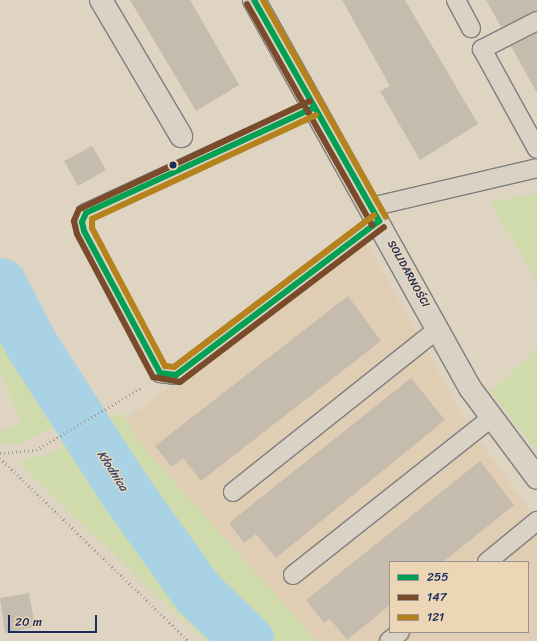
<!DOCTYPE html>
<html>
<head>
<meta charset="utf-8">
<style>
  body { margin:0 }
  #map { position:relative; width:537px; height:641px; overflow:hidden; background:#dfd3c2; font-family:Sriracha,sans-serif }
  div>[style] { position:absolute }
  .built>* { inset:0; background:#e0ceb4 }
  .green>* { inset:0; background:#d0dbac }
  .river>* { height:53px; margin:-26.5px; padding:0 26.5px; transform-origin:26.5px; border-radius:26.5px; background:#aad2e5 }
  .building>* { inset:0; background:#c5bcae }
  .path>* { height:2.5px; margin-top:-1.25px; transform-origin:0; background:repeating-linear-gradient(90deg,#a19d9b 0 1px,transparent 0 4px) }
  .roads { filter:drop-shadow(1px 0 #7f7e7f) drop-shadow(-1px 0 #7f7e7f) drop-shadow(0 1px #7f7e7f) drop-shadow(0 -1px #7f7e7f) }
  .service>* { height:18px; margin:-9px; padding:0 9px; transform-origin:9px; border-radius:9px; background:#dbd2c6 }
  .minor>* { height:22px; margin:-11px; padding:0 11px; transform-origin:11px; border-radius:11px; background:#dbd2c6 }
  .bus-1>* { height:6px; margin:-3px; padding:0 3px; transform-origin:3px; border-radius:3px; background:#01a052 }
  .bus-2>* { height:6px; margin:-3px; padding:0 3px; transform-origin:3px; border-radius:3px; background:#7a4b2a }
  .bus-3>* { height:6px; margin:-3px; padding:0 3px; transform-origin:3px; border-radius:3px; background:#b5821c }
  .dots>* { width:11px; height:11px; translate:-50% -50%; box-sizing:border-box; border:2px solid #ecd6b5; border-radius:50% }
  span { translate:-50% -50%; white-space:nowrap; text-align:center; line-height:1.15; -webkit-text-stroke:3px #ecd6b5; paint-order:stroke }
  .street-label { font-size:11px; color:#1b2f5e }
  .water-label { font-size:12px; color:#2d4774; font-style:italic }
  .legend { position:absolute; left:389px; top:561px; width:140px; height:72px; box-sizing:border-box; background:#ecd6b5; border:1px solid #989392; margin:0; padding:5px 7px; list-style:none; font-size:12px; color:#1b2f5e }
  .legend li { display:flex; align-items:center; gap:8px; height:20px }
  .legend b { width:20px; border:1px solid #989392 }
  .scale { position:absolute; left:8px; top:615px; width:89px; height:18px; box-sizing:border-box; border:2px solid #1b2f5e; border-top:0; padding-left:5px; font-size:12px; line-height:14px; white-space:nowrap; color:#1b2f5e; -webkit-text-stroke:3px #ecd6b5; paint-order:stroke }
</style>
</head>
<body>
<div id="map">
  <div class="built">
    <div style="clip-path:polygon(evenodd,367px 243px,468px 425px,537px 520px,537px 641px,317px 641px,146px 450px,125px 420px,367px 243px,390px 562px,528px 562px,528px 632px,390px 632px,390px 562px)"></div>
  </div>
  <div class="green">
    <div style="clip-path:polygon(537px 193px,537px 283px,491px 202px)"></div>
    <div style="clip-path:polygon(0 298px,69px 420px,16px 445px,0 443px,0 431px,22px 423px,0 372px)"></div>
    <div style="clip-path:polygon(537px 349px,537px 451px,490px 391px)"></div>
    <div style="clip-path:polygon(120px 412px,146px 450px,317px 641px,274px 641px,191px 559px,99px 425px)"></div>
    <div style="clip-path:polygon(80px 437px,188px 594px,238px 641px,205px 641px,17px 462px,52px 453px)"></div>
  </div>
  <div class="river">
    <div style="left:0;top:284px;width:68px;rotate:62.7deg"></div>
    <div style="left:31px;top:344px;width:174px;rotate:57.4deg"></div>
    <div style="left:125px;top:491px;width:125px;rotate:54.4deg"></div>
    <div style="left:198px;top:593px;width:69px;rotate:43.8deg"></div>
  </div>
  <div class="building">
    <div style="clip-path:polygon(130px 0,190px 0,239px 85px,196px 111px)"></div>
    <div style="clip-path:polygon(342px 0,405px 0,478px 124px,420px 160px,380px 91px,390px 86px)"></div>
    <div style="clip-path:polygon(486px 0,537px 0,537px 11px,501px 27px)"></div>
    <div style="clip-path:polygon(537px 33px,537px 93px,511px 46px)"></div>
    <div style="clip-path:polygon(92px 146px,106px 170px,78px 186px,64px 161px)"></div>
    <div style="clip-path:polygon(348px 296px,381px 341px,201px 481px,183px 458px,172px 467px,155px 446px)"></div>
    <div style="clip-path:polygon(411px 378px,445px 420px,276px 558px,256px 534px,244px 543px,229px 523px)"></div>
    <div style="clip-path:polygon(480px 461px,514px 505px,443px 562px,390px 562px,390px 605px,347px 640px,330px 619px,324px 623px,306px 600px)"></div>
    <div style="clip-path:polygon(29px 593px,35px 627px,5px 633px,0 598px)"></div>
  </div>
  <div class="path">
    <div style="left:0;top:453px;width:36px;rotate:-5deg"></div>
    <div style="left:36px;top:450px;width:122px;rotate:-30.6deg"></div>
    <div style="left:0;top:458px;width:263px;rotate:44.1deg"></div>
  </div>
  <div class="roads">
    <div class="service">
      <div style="left:456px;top:0;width:32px;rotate:62deg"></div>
      <div style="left:537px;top:21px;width:62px;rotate:153deg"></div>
      <div style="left:482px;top:49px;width:114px;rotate:61.2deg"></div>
      <div style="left:313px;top:108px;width:250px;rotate:155.2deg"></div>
      <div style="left:86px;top:213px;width:10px;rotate:114deg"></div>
      <div style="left:82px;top:222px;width:9px;rotate:77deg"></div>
      <div style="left:84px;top:231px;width:161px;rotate:61.8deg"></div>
      <div style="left:160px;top:373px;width:16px;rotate:7deg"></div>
      <div style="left:176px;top:375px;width:255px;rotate:-37.2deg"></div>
      <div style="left:371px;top:207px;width:171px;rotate:-13.2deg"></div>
      <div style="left:233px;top:492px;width:262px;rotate:-38.5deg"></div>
      <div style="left:487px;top:562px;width:65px;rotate:-39.4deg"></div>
      <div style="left:293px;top:575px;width:254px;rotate:-38.4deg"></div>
      <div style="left:389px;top:641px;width:14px;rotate:-39deg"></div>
    </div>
    <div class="minor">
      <div style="left:101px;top:0;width:158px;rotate:59.5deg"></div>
      <div style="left:254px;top:0;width:444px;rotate:60.9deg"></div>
      <div style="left:470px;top:388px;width:112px;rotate:53.3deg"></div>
    </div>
  </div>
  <div class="bus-1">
    <div style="left:254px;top:0;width:254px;rotate:60.5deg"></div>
    <div style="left:313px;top:108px;width:250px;rotate:155.2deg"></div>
    <div style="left:86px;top:213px;width:10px;rotate:114deg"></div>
    <div style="left:82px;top:222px;width:9px;rotate:77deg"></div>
    <div style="left:84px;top:231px;width:161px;rotate:61.8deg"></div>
    <div style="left:160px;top:373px;width:16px;rotate:7deg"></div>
    <div style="left:176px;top:375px;width:255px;rotate:-37.2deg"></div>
  </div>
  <div class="bus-2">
    <div style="left:247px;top:4px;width:254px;rotate:60.5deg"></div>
    <div style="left:310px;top:101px;width:255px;rotate:154.9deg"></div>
    <div style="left:79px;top:209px;width:13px;rotate:113deg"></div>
    <div style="left:74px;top:221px;width:13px;rotate:77deg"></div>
    <div style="left:77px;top:234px;width:162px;rotate:62deg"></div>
    <div style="left:153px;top:377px;width:27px;rotate:10deg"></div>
    <div style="left:180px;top:382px;width:256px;rotate:-37.2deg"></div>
  </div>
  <div class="bus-3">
    <div style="left:263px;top:0;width:249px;rotate:60.5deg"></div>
    <div style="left:316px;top:115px;width:247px;rotate:155.1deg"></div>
    <div style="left:92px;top:219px;width:9px;rotate:90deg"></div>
    <div style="left:92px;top:228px;width:156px;rotate:62.1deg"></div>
    <div style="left:165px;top:366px;width:9px;rotate:6deg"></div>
    <div style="left:174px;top:367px;width:251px;rotate:-37.2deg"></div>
  </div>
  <div class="dots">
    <div style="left:173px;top:165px;background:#1b2f5e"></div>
  </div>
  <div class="street-label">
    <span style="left:408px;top:274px;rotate:61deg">SOLIDARNOŚCI</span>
  </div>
  <div class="water-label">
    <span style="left:112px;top:471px;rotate:57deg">Kłodnica</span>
  </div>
  <ul class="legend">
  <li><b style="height:5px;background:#01a052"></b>255</li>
  <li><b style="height:5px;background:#7a4b2a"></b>147</li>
  <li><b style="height:5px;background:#b5821c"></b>121</li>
  </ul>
  <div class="scale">20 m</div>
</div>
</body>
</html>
